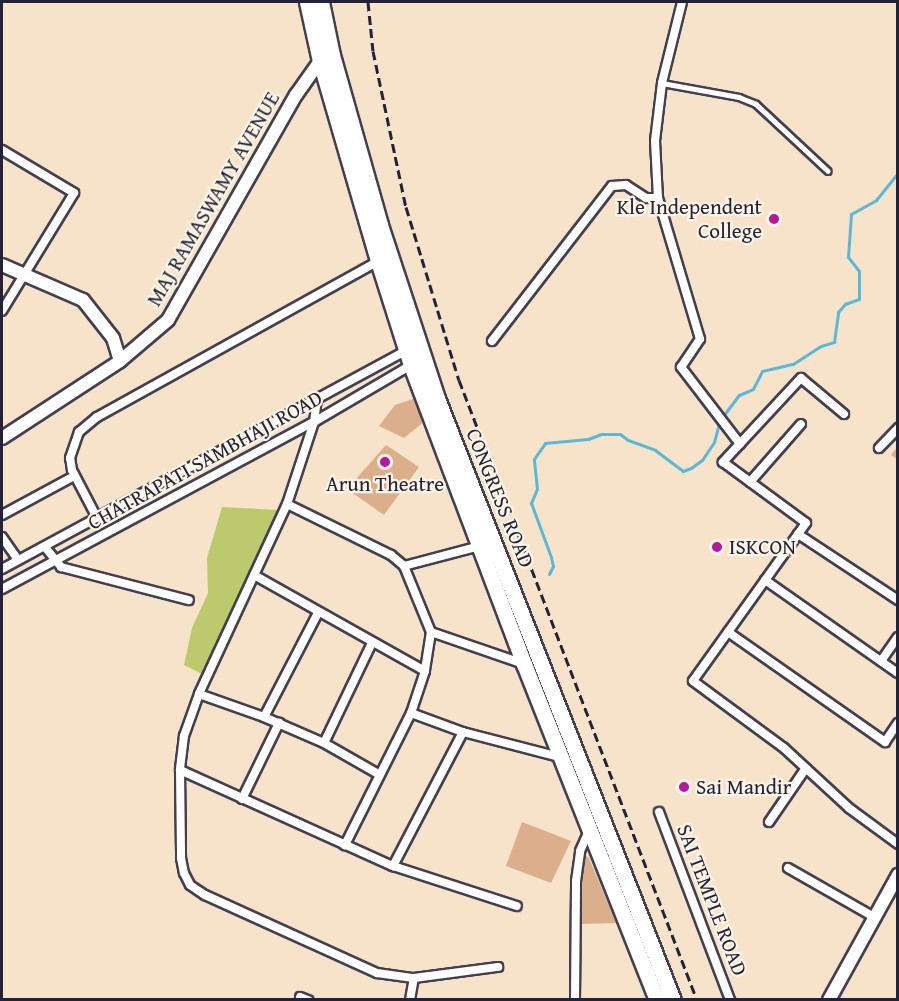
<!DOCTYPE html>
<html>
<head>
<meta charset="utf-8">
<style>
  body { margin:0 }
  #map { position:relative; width:899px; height:1001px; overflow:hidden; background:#f6e3c9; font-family:"Gentium Book Plus",serif }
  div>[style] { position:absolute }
  .green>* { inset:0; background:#bcca6d }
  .stream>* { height:3px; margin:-1.5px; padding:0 1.5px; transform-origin:1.5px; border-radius:1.5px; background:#5ab9d8 }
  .building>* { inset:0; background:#dbaf8b }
  .roads { filter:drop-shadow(2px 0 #423f50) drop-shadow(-2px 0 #423f50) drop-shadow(0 2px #423f50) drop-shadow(0 -2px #423f50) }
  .lane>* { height:4.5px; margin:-2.25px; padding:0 2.25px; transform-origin:2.25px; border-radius:2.25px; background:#fff }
  .street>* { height:8px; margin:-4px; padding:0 4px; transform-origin:4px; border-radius:4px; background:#fff }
  .secondary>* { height:12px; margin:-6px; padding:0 6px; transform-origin:6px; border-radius:6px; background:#fff }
  .highway>* { height:15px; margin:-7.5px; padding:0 7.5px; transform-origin:7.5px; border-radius:7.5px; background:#fff }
  .rail>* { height:3px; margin-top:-1.5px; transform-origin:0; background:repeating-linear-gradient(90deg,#22223b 0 9px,transparent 0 13.5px) }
  .dots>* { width:16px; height:16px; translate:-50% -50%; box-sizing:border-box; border:3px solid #fcf5e5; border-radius:50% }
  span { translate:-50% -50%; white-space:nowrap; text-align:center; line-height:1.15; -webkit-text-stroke:4.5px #fcf5e5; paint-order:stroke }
  .street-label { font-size:21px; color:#22223b }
  .poi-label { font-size:21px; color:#22223b }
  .right { translate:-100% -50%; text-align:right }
  .left { translate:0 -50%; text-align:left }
  .frame { position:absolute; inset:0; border:3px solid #22223b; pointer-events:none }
</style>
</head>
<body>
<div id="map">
  <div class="green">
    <div style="clip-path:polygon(222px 507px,279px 510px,204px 675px,184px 665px,192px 628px,208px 593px,207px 558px)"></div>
  </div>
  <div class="stream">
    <div style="left:549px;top:574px;width:9px;rotate:-63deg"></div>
    <div style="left:553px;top:566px;width:9px;rotate:-103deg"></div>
    <div style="left:551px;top:557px;width:58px;rotate:-110.3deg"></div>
    <div style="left:531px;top:503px;width:15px;rotate:-67deg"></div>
    <div style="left:537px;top:489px;width:30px;rotate:-96deg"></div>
    <div style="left:534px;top:459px;width:19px;rotate:-55deg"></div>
    <div style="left:545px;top:443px;width:43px;rotate:-5.3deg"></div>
    <div style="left:588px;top:439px;width:14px;rotate:-21deg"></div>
    <div style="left:601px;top:434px;width:19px"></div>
    <div style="left:620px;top:434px;width:10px;rotate:37deg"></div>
    <div style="left:628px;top:440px;width:29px;rotate:20deg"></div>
    <div style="left:655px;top:450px;width:35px;rotate:37deg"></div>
    <div style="left:683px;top:471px;width:9px;rotate:-21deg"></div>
    <div style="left:691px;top:468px;width:14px;rotate:-36deg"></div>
    <div style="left:702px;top:460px;width:22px;rotate:-56deg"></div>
    <div style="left:714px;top:442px;width:23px;rotate:-75deg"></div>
    <div style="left:720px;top:420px;width:31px;rotate:-53deg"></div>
    <div style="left:739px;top:395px;width:15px;rotate:-23deg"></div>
    <div style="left:753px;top:389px;width:20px;rotate:-63deg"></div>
    <div style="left:762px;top:371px;width:32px;rotate:-13deg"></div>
    <div style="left:793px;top:364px;width:33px;rotate:-33deg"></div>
    <div style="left:821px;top:346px;width:14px;rotate:-17deg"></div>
    <div style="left:834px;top:342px;width:30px;rotate:-82deg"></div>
    <div style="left:838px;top:312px;width:11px;rotate:-49deg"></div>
    <div style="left:845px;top:304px;width:15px;rotate:-20deg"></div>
    <div style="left:859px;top:299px;width:28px;rotate:-90deg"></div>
    <div style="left:859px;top:271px;width:18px;rotate:-128deg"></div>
    <div style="left:848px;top:257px;width:43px;rotate:-86deg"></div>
    <div style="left:851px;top:214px;width:29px;rotate:-29deg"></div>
    <div style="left:876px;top:200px;width:35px;rotate:-51deg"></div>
  </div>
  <div class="building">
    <div style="clip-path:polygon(416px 398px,425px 421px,404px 438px,379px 426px,395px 405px)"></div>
    <div style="clip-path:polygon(386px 445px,419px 467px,384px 515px,347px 489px)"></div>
    <div style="clip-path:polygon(898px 446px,898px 460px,891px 455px)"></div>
    <div style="clip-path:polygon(522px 822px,571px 841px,551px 883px,506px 866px)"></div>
    <div style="clip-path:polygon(583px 854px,589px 858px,616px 923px,581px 924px)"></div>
  </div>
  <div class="roads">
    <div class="lane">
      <div style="left:662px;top:83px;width:78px;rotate:10.3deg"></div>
      <div style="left:739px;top:97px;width:18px;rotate:22deg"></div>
      <div style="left:756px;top:104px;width:98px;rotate:42.9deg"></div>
    </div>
    <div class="street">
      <div style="left:682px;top:2px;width:83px;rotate:103.9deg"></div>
      <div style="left:662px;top:83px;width:58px;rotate:96.9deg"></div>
      <div style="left:655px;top:141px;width:57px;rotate:87deg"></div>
      <div style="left:658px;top:198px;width:147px;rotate:73.4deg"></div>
      <div style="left:700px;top:339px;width:34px;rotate:124deg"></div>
      <div style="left:681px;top:367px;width:97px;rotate:52.5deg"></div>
      <div style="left:2px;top:150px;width:84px;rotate:30.8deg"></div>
      <div style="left:74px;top:193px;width:138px;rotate:121.4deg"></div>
      <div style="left:492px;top:341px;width:196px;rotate:-52.3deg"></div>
      <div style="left:612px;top:186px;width:14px;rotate:-4deg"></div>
      <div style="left:626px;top:185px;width:24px;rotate:33deg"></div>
      <div style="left:646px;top:198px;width:12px"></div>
      <div style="left:317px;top:398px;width:24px;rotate:97deg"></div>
      <div style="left:314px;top:422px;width:86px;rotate:108.2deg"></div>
      <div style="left:287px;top:504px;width:116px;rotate:26.1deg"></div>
      <div style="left:391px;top:555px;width:17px;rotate:40deg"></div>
      <div style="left:404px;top:566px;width:71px;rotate:67.8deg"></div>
      <div style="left:431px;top:632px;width:39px;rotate:99deg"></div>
      <div style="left:425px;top:671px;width:44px;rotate:108.4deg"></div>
      <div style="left:411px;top:713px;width:148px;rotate:116.6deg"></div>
      <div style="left:844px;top:414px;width:56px;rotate:-140.1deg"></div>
      <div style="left:801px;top:378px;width:115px;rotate:132.9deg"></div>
      <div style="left:723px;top:462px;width:103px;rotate:36.3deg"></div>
      <div style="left:806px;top:523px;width:194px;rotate:125.6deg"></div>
      <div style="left:693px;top:681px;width:113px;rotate:36.4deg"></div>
      <div style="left:784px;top:748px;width:88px;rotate:42.7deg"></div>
      <div style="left:849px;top:808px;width:61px;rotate:36.3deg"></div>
      <div style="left:879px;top:448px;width:28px;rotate:-46deg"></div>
      <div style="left:750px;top:482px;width:77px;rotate:-48.7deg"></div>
      <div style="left:287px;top:504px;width:209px;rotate:114.9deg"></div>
      <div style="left:199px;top:694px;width:45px;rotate:109.7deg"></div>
      <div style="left:184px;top:736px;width:34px;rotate:97deg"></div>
      <div style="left:180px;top:770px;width:88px;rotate:89.3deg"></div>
      <div style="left:181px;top:858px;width:15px;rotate:79deg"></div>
      <div style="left:184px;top:873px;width:13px;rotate:63deg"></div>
      <div style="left:190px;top:885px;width:18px;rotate:34deg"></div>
      <div style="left:205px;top:895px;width:189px;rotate:24.4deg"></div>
      <div style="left:377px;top:973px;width:37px;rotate:8deg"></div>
      <div style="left:414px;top:978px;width:85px;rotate:-7.5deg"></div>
      <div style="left:2px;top:515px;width:82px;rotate:-28.4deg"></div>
      <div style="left:96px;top:516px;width:52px;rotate:-117.6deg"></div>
      <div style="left:72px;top:470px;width:12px;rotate:-99deg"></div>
      <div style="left:70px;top:458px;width:28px;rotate:-71deg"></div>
      <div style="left:79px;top:432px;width:23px;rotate:-40deg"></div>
      <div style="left:97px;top:417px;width:321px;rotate:-29deg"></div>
      <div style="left:798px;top:534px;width:120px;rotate:33.4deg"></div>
      <div style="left:2px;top:537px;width:28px;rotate:55deg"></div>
      <div style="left:45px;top:547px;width:26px;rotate:51deg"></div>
      <div style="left:61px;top:567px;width:132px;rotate:14.5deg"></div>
      <div style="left:404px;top:566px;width:79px;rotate:-14.7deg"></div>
      <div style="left:2px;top:569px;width:460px;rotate:-28.4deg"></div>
      <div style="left:254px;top:575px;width:196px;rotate:29.3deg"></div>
      <div style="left:765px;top:580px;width:162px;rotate:35deg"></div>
      <div style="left:2px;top:589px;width:354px;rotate:-28.2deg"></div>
      <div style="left:314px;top:422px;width:115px;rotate:-30.4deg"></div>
      <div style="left:431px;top:632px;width:98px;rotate:19deg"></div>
      <div style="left:728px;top:632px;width:192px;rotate:35deg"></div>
      <div style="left:885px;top:742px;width:23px;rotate:-56deg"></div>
      <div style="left:881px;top:661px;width:29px;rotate:-55deg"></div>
      <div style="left:199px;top:694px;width:69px;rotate:19.5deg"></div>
      <div style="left:264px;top:717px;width:65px;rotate:23.4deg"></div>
      <div style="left:324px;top:743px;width:64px;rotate:29.7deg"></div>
      <div style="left:411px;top:713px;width:55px;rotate:20.1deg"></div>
      <div style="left:463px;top:732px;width:103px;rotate:14.6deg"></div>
      <div style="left:264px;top:717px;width:117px;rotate:-62.6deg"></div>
      <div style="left:324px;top:743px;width:111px;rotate:-64.4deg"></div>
      <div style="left:180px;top:770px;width:234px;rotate:24.3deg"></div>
      <div style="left:393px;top:866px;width:151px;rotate:-62.4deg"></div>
      <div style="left:242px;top:799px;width:85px;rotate:-64deg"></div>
      <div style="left:659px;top:812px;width:201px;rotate:69.3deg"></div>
      <div style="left:769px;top:822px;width:65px;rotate:-55.6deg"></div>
      <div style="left:393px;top:866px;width:130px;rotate:17.9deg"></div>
      <div style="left:788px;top:868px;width:99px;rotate:29.7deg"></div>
      <div style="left:300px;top:997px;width:9px;rotate:21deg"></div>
      <div style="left:410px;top:1000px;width:22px;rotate:-80deg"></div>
      <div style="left:575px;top:1000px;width:119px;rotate:-89.5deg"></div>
      <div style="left:576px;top:881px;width:30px;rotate:-82deg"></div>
      <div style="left:580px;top:851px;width:24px;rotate:-66deg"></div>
    </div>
    <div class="secondary">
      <div style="left:2px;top:265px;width:88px;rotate:23.4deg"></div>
      <div style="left:83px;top:300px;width:48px;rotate:51.7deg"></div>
      <div style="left:113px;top:338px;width:24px;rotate:73deg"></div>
      <div style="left:2px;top:438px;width:141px;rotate:-33.1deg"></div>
      <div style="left:120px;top:361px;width:63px;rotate:-40.5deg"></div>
      <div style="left:168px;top:320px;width:259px;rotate:-60.4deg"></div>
      <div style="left:296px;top:95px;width:42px;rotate:-54.8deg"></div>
      <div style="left:320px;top:61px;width:7px;rotate:-27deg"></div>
      <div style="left:829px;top:1000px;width:143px;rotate:-61.1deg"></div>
    </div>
    <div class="highway">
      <div style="left:307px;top:2px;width:60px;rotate:77.6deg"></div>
      <div style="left:320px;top:61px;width:208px;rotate:73.8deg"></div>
      <div style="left:378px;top:261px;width:109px;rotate:72.4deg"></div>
      <div style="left:411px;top:365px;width:320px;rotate:69.3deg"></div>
      <div style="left:524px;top:664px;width:361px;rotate:68.4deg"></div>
      <div style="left:321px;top:2px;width:54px;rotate:78.3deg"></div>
      <div style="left:332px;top:55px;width:177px;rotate:74.2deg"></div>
      <div style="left:380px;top:225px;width:185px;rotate:71.8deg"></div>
      <div style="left:438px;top:401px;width:643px;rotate:68.58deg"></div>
    </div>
  </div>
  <div class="rail">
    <div style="left:368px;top:2px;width:49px;rotate:84.2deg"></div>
    <div style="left:373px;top:51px;width:159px;rotate:78.1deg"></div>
    <div style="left:406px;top:207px;width:181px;rotate:73deg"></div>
    <div style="left:459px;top:380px;width:664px;rotate:69deg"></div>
  </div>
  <div class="dots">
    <div style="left:774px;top:219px;background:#b5179e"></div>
    <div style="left:385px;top:462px;background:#b5179e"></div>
    <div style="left:717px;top:547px;background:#b5179e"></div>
    <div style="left:684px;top:787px;background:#b5179e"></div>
  </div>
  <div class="street-label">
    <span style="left:213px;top:199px;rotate:-60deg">MAJ RAMASWAMY AVENUE</span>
    <span style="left:205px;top:460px;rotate:-29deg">CHATRAPATI SAMBHAJI ROAD</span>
    <span style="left:500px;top:498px;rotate:68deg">CONGRESS ROAD</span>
    <span style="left:712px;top:900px;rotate:69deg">SAI TEMPLE ROAD</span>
  </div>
  <div class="poi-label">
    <span class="right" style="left:762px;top:219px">Kle Independent<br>College</span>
    <span style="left:385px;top:484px">Arun Theatre</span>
    <span class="left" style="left:729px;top:547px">ISKCON</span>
    <span class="left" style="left:696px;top:787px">Sai Mandir</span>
  </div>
  <div class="frame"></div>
</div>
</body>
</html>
